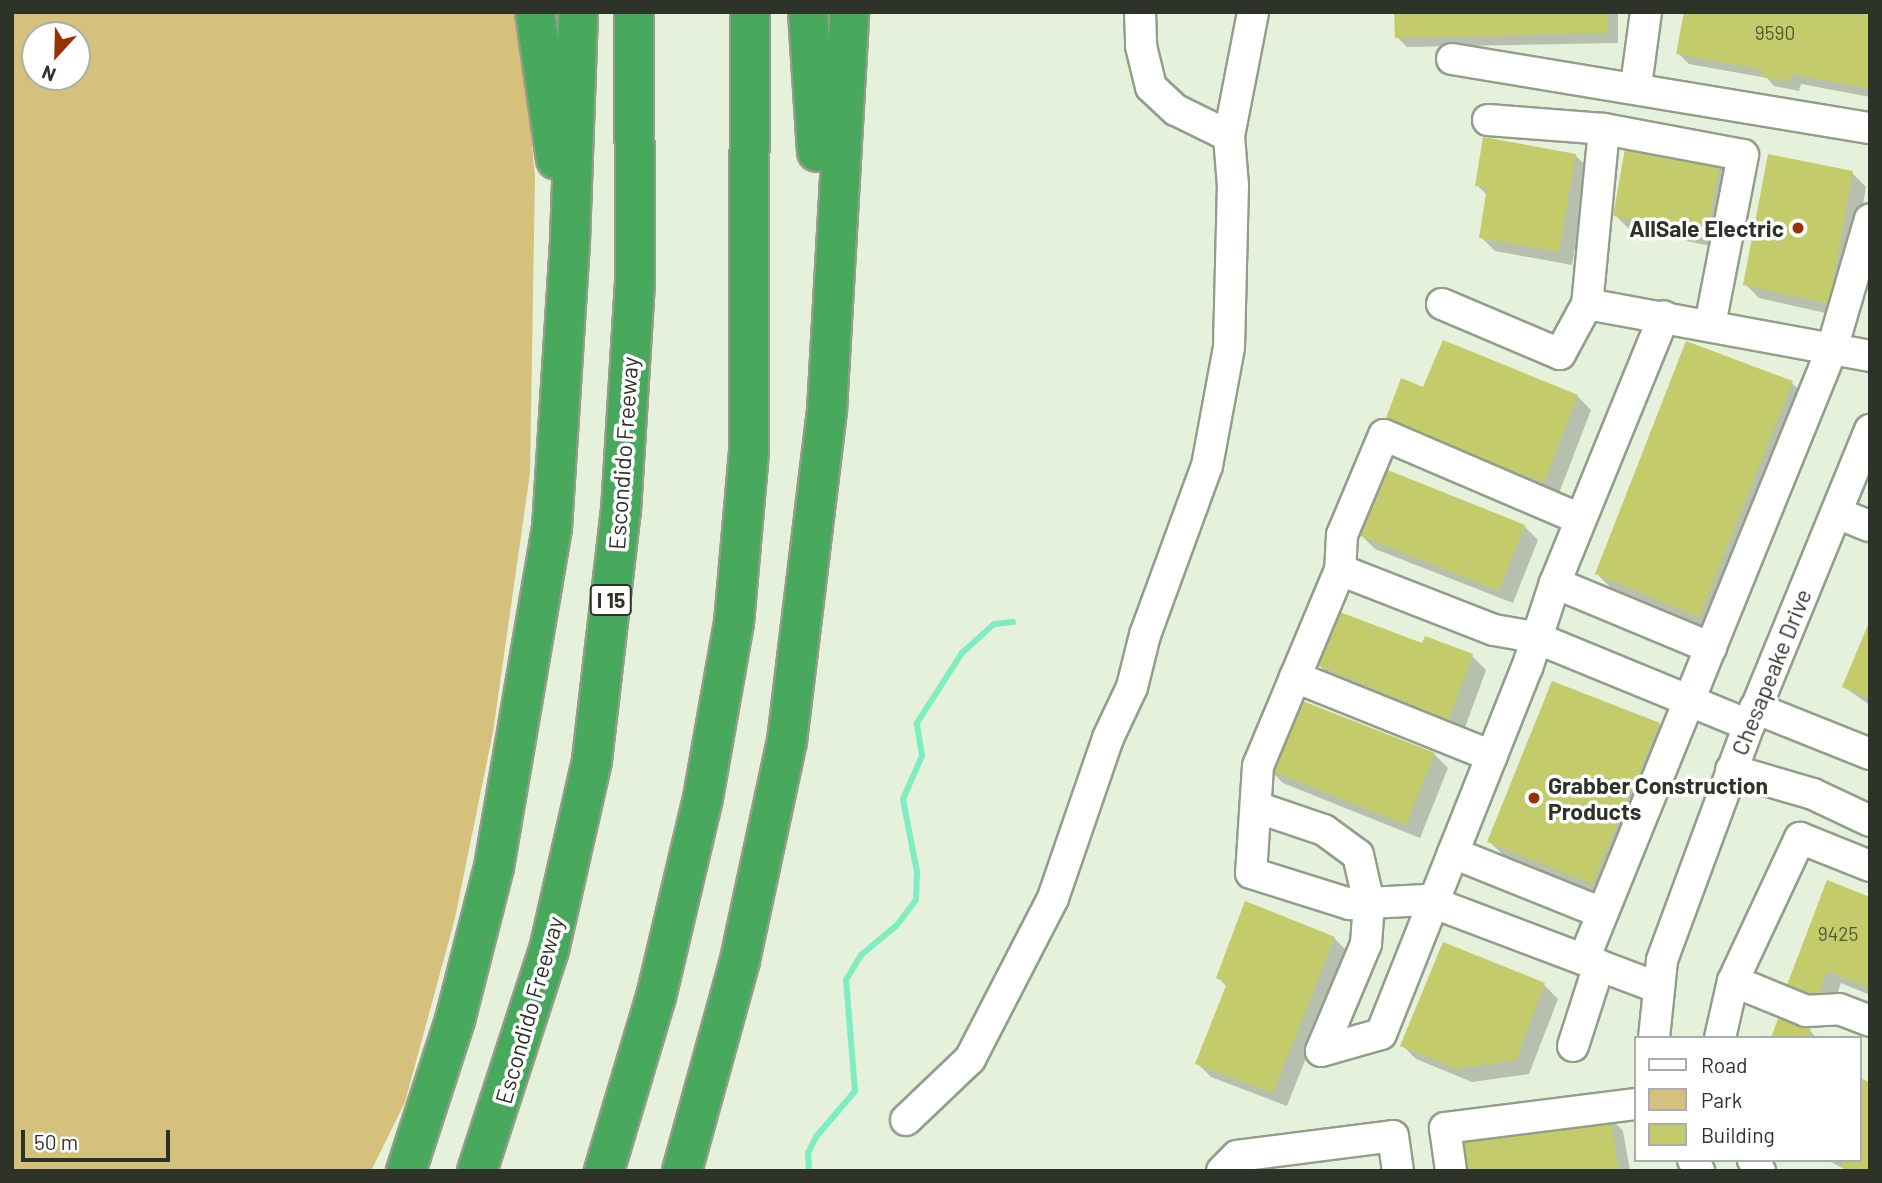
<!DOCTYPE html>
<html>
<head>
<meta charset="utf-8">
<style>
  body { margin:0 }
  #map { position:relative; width:1882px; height:1183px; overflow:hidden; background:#e5f1db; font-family:Barlow,sans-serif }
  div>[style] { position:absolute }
  .green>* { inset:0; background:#d5c17c }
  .shadow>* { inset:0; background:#0003 }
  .stream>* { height:6px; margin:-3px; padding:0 3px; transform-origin:3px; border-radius:3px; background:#7eedc2 }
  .building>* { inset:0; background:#c4cb6b }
  .roads { filter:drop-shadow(2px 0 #939e8a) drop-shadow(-2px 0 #939e8a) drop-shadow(0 2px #939e8a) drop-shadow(0 -2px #939e8a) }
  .minor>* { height:30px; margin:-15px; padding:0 15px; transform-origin:15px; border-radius:15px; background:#fff }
  .highway>* { height:38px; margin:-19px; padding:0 19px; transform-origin:19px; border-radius:19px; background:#48a95d }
  .dots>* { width:19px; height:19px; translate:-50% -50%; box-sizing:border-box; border:4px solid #fff; border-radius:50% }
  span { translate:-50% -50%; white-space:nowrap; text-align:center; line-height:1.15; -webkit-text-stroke:7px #fff; paint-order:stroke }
  .number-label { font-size:19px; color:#54593a }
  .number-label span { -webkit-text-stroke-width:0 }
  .shield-label span { padding:2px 5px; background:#fff; border:2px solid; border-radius:5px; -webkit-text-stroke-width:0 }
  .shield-label { font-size:21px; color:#2e332a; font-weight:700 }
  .poi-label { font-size:23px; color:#2e332a; font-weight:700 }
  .right { translate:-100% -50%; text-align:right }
  .left { translate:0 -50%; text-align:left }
  .street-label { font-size:23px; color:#2e332a }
  .frame { position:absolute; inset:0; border:14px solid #2e332a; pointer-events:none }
  .legend { position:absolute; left:1634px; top:1036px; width:228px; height:126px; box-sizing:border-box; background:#fff; border:2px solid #abadaa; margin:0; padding:9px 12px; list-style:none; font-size:21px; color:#2e332a }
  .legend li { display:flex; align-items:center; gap:14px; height:35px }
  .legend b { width:35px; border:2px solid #abadaa }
  .north { position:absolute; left:21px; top:21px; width:70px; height:70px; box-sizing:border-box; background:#fff; border:2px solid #abadaa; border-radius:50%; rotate:202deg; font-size:19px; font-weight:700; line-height:28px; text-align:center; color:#2e332a }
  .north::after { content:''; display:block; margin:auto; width:24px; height:32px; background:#973204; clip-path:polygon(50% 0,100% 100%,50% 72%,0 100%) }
  .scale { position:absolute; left:21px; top:1130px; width:149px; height:32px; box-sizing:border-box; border:4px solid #2e332a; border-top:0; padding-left:9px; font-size:21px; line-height:24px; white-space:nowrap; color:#2e332a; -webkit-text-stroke:5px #fff; paint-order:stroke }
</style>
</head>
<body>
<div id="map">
  <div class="green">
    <div style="clip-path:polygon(evenodd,12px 12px,520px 12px,535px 177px,530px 473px,493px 732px,455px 918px,405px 1102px,371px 1171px,12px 1171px,12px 12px,35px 35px,77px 35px,77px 77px,35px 77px,35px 35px)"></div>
  </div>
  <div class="shadow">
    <div style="clip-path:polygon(1396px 12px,1618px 12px,1618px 43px,1407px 47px,1397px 37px)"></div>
    <div style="clip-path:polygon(1870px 12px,1870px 97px,1801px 84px,1799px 91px,1774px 86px,1767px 78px,1689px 64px,1678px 53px)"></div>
    <div style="clip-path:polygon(1575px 155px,1589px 169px,1572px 265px,1495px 251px,1481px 237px,1488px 196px,1477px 185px)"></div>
    <div style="clip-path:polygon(1720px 164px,1734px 178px,1720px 248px,1629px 229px,1615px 215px)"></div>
    <div style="clip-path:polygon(1852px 173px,1866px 187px,1843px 317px,1759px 298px,1745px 284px)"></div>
    <div style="clip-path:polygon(1792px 383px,1806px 397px,1713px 630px,1611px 588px,1597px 574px)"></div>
    <div style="clip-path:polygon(1424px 390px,1577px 396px,1591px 410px,1558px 496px,1401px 435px)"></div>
    <div style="clip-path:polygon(1524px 526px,1538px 540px,1513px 603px,1375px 549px,1361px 535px)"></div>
    <div style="clip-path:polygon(1870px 625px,1870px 705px,1844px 687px)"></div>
    <div style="clip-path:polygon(1423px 645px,1472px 656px,1486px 670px,1463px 733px,1333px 679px,1319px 665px)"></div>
    <div style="clip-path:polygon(1659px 724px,1673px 738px,1606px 897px,1503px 855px,1489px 841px)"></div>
    <div style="clip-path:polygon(1434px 754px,1448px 768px,1420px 838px,1283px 783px,1269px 769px)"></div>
    <div style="clip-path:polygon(1870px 899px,1870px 995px,1841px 983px,1832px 1009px,1803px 999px,1789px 985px)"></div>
    <div style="clip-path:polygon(1334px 938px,1348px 952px,1287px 1106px,1211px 1077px,1197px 1063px,1227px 987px,1218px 977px)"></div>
    <div style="clip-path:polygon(1544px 985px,1558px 999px,1529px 1074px,1472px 1082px,1416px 1059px,1402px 1045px)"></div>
    <div style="clip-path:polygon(1810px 1031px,1817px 1038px,1773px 1038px)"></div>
    <div style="clip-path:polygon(1609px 1117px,1623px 1131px,1630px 1171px,1464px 1171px)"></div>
    <div style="clip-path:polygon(1827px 1160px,1859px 1160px,1870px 1171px,1846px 1170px)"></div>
  </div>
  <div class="stream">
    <div style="left:809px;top:1171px;width:18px;rotate:-93deg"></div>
    <div style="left:808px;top:1153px;width:18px;rotate:-63deg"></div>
    <div style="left:816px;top:1137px;width:60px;rotate:-49.7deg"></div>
    <div style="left:855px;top:1091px;width:111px;rotate:-94.6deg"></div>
    <div style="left:846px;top:980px;width:29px;rotate:-59deg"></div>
    <div style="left:861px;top:955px;width:47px;rotate:-39.8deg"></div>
    <div style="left:897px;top:925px;width:31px;rotate:-53deg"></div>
    <div style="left:916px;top:900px;width:28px;rotate:-88deg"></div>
    <div style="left:917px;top:872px;width:74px;rotate:-100.9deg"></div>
    <div style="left:903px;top:799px;width:47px;rotate:-66.2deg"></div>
    <div style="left:922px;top:756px;width:33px;rotate:-99deg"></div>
    <div style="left:917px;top:723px;width:83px;rotate:-57.3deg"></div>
    <div style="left:962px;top:653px;width:43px;rotate:-42.2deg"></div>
    <div style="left:994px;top:624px;width:19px;rotate:-6deg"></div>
  </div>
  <div class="building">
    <div style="clip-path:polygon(1394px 12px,1608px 12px,1608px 33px,1395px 38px)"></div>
    <div style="clip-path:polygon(1684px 12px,1870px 12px,1870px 89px,1791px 74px,1789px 82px,1762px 77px,1763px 70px,1676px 54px)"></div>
    <div style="clip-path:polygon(1483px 137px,1576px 154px,1559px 252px,1479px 238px,1487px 187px,1475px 186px)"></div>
    <div style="clip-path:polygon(1626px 143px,1720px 162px,1707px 235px,1613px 216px)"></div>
    <div style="clip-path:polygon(1768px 154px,1853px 171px,1829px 304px,1743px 285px)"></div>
    <div style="clip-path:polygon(1443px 340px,1578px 395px,1544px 483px,1385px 421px,1401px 378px,1423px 387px)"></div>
    <div style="clip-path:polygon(1686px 341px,1793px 381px,1699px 617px,1595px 574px)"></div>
    <div style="clip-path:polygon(1385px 469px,1525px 525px,1499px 591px,1359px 535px)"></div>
    <div style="clip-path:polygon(1337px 611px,1422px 643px,1425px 636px,1473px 654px,1449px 720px,1317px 665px)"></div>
    <div style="clip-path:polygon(1870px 620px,1870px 698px,1842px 687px)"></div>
    <div style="clip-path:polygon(1552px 681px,1660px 723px,1592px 884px,1487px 842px)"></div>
    <div style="clip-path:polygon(1295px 698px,1435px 753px,1406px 825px,1267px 769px)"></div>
    <div style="clip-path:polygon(1827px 880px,1870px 897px,1870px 988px,1827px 971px,1818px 996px,1787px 985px)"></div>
    <div style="clip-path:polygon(1245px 901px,1335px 937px,1273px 1093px,1195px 1064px,1227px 983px,1216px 978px)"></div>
    <div style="clip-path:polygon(1443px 942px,1545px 983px,1516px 1060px,1456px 1069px,1400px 1046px)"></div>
    <div style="clip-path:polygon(1779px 1016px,1811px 1029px,1808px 1038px,1771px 1038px)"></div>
    <div style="clip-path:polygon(1859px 1078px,1870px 1082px,1870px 1171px,1845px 1171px,1839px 1160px,1859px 1160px)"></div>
    <div style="clip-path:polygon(1610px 1115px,1619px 1171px,1462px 1171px,1457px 1134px)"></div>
  </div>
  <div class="roads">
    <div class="minor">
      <div style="left:1140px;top:12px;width:34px;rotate:88deg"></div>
      <div style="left:1141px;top:46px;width:42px;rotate:76.3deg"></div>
      <div style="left:1151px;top:87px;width:34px;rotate:43deg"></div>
      <div style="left:1176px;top:110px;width:59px;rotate:26.1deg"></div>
      <div style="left:1452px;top:59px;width:424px;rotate:9.4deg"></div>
      <div style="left:1636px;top:86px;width:75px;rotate:-82.3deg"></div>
      <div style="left:1488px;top:120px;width:116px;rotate:4.4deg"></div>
      <div style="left:1604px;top:129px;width:176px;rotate:95.5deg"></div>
      <div style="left:1604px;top:129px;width:141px;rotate:10.6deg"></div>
      <div style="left:1743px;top:155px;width:173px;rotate:101deg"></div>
      <div style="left:1442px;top:304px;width:128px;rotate:23deg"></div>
      <div style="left:1560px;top:354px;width:57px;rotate:-61.6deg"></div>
      <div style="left:1587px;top:304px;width:288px;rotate:10.4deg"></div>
      <div style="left:1837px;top:513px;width:35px;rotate:22deg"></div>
      <div style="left:1580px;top:519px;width:213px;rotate:-156.8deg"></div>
      <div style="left:1384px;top:435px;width:108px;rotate:112.8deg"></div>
      <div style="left:1342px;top:535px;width:35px;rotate:93deg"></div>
      <div style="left:1340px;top:570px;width:212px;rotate:112.7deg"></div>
      <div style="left:1258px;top:766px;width:107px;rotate:93.7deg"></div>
      <div style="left:1251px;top:873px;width:104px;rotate:17.4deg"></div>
      <div style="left:1350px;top:904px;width:76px;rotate:-3deg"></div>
      <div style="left:1426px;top:900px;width:249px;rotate:20.7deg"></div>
      <div style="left:1340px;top:570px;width:165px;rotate:21.3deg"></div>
      <div style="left:1494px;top:630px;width:41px;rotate:9.9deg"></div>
      <div style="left:1534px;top:637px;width:232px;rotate:22.3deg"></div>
      <div style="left:1555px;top:583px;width:169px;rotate:22.6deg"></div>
      <div style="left:1295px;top:677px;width:212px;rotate:21.9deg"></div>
      <div style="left:1755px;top:708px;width:124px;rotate:21.8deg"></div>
      <div style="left:1731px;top:770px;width:85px;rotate:16.3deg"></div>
      <div style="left:1813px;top:794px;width:63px;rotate:25.3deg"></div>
      <div style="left:1256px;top:807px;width:72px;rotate:18.7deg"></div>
      <div style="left:1324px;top:830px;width:42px;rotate:36.3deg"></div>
      <div style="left:1358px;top:855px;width:49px;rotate:77.1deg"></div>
      <div style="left:1369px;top:903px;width:41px;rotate:94.2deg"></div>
      <div style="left:1366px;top:944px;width:116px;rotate:112.8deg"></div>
      <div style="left:1321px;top:1051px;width:62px;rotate:-15.8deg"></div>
      <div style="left:1381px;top:1034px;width:394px;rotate:-68.3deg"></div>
      <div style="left:1527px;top:668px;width:89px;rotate:-71.8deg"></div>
      <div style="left:1555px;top:583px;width:288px;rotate:-67.8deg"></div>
      <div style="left:1453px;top:853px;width:161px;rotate:21.9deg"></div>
      <div style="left:1584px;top:959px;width:658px;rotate:-67.88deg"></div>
      <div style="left:1832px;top:349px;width:135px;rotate:-73.7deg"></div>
      <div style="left:1733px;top:981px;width:79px;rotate:22.3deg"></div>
      <div style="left:1806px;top:1011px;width:33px;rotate:-3deg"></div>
      <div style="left:1839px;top:1009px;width:33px;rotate:21deg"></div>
      <div style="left:1654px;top:1038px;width:78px;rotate:-84.1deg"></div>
      <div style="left:1662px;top:960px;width:251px;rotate:-69.7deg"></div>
      <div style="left:1749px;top:725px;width:319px;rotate:-67.7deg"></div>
      <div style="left:1720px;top:1038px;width:58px;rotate:-77.2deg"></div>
      <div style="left:1733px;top:981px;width:158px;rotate:-64.9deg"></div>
      <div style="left:1800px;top:838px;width:75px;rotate:21.8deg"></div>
      <div style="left:1573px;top:1046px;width:85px;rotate:-72.2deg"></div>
      <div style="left:906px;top:1120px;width:88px;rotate:-43.6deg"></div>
      <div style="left:970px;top:1059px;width:181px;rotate:-62.7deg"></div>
      <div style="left:1053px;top:898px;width:169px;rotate:-71deg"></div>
      <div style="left:1108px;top:738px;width:56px;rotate:-64.8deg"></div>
      <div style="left:1132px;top:687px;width:54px;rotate:-76deg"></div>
      <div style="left:1145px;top:635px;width:180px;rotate:-69.9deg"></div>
      <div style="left:1207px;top:466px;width:121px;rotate:-79.5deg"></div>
      <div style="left:1229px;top:347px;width:161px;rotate:-88.6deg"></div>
      <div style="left:1233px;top:186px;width:50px;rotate:-94.6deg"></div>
      <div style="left:1229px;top:136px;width:126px;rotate:-79deg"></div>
      <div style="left:1693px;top:1160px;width:13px;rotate:61deg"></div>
      <div style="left:1753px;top:1160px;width:13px;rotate:58deg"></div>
      <div style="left:1222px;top:1171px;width:21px;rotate:-45deg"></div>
      <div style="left:1237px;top:1156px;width:157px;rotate:-7.3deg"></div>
      <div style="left:1393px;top:1136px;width:35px;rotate:82deg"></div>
      <div style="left:1451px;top:1171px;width:43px;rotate:-97.9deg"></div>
      <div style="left:1445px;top:1128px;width:192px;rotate:-7.2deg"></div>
    </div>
    <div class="highway">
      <div style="left:535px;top:12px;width:149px;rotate:81.9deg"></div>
      <div style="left:808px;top:12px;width:140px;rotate:86.3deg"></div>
      <div style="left:406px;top:1171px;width:159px;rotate:-72deg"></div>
      <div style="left:455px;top:1020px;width:158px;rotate:-75.7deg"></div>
      <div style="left:494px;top:867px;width:344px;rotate:-80.3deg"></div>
      <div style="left:552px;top:528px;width:288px;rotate:-86.4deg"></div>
      <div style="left:570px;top:241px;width:229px;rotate:-88deg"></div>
      <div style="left:477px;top:1171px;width:232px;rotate:-72deg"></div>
      <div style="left:549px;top:950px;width:195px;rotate:-77.2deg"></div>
      <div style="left:592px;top:760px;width:251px;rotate:-83.4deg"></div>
      <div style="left:621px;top:511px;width:229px;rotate:-86.5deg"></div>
      <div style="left:635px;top:282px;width:270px;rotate:-90.2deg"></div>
      <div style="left:604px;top:1171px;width:182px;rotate:-73.4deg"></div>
      <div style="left:656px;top:997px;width:204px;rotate:-76.7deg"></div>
      <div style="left:703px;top:798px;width:178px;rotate:-80deg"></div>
      <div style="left:734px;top:623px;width:173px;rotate:-85deg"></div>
      <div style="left:749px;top:451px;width:439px;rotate:-89.9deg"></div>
      <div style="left:682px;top:1171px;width:219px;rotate:-74.6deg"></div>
      <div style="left:740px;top:960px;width:224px;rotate:-77.9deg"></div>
      <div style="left:787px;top:741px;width:332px;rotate:-83.1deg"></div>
      <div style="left:827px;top:411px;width:400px;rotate:-86.8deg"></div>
    </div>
  </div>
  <div class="dots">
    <div style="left:1798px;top:228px;background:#973204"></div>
    <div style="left:1534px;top:798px;background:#973204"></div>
  </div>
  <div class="number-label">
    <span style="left:1775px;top:33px">9590</span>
    <span style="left:1838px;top:934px">9425</span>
  </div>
  <div class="shield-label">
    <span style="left:611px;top:600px">I 15</span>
  </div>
  <div class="poi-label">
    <span class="right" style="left:1784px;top:228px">AllSale Electric</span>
    <span class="left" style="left:1548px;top:798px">Grabber Construction<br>Products</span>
  </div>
  <div class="street-label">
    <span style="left:623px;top:453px;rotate:-86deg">Escondido Freeway</span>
    <span style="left:1771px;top:672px;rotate:-68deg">Chesapeake Drive</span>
    <span style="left:529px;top:1010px;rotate:-74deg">Escondido Freeway</span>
  </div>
  <div class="frame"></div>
  <ul class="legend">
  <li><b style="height:9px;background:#fff"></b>Road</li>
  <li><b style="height:19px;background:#d5c17c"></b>Park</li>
  <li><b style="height:19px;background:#c4cb6b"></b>Building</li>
  </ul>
  <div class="north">N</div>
  <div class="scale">50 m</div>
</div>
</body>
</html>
